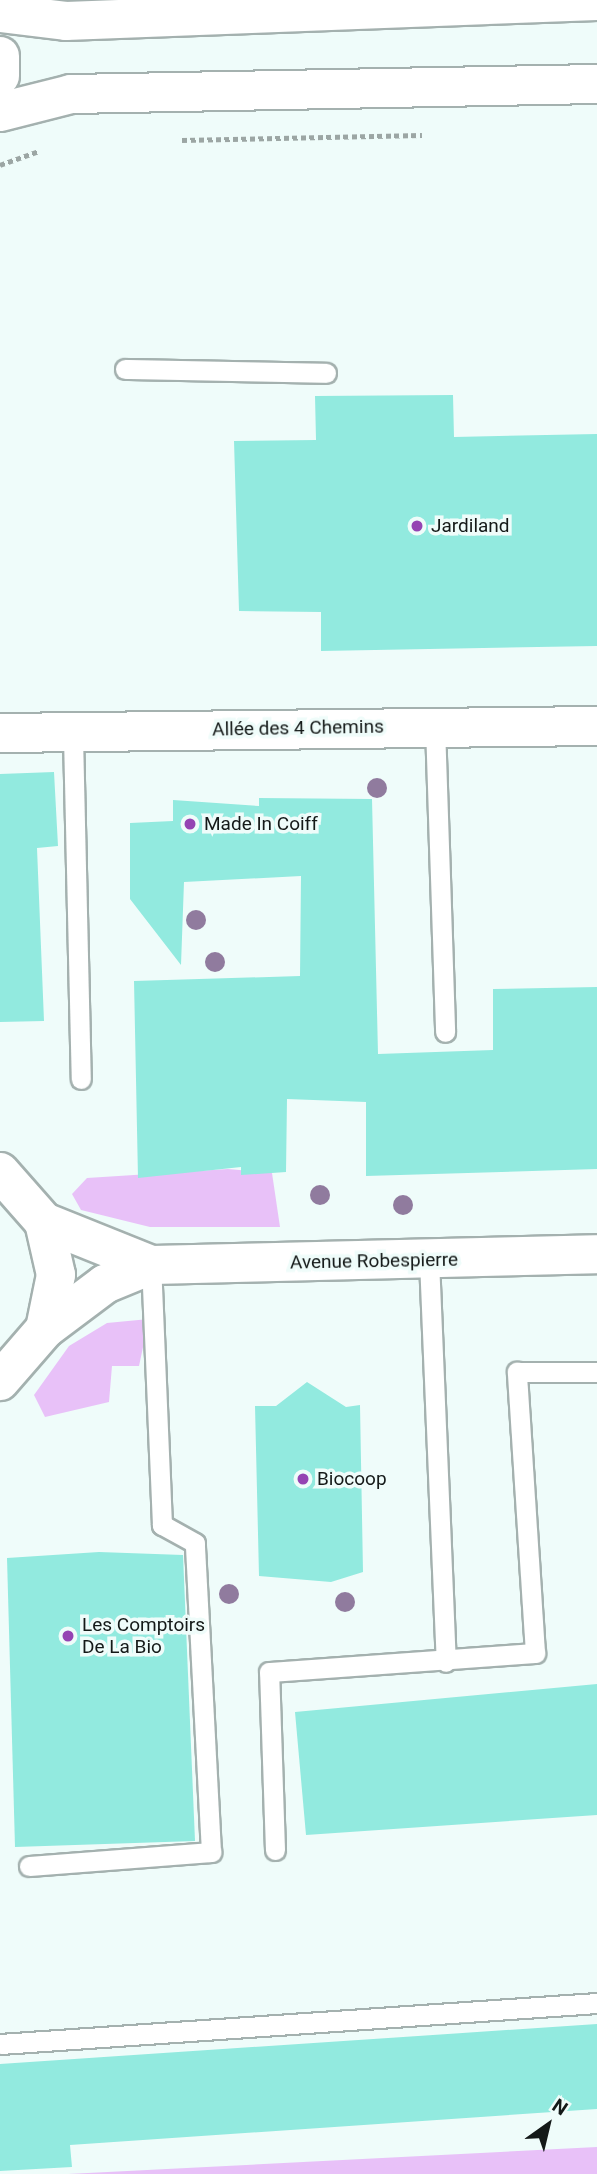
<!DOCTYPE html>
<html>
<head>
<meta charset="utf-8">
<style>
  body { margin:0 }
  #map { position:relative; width:597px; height:2174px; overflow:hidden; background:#effcfa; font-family:Roboto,sans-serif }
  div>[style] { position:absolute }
  .green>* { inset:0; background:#e8c1f8 }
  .building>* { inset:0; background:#92eadf }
  .path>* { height:4.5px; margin-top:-2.25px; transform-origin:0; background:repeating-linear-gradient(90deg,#9ca6a4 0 5px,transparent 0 8.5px) }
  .roads { filter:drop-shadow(2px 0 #a4b1af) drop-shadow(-2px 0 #a4b1af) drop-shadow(0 2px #a4b1af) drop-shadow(0 -2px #a4b1af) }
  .service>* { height:19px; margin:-9.5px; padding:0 9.5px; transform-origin:9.5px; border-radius:9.5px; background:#fff }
  .minor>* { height:38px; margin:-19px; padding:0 19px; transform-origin:19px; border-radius:19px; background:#fff }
  .secondary>* { height:38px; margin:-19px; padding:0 19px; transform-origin:19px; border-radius:19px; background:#fff }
  .trees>* { width:20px; height:20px; margin:-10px; border-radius:50%; background:#907b9e }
  .dots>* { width:19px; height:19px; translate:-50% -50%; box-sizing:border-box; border:4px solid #effcfa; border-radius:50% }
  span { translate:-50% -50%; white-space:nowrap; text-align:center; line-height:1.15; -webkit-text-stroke:7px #effcfa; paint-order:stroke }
  .poi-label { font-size:19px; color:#141918 }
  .left { translate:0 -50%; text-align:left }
  .street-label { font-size:19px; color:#141918 }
  .north { position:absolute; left:513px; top:2090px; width:70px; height:70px; -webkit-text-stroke:5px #effcfa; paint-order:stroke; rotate:34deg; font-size:19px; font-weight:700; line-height:28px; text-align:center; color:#141918 }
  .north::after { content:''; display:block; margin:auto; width:24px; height:32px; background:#141918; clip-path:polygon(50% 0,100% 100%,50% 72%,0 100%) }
</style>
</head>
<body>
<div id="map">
  <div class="green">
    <div style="clip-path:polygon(228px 1169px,272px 1173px,280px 1227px,150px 1227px,81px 1210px,72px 1194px,87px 1178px)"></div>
    <div style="clip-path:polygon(149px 1319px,139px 1366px,112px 1366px,109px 1402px,45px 1417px,34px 1395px,69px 1346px,107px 1323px)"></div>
    <div style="clip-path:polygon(597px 2147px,597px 2174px,68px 2174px)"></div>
  </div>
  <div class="building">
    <div style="clip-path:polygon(453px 395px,454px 437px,597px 434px,597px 646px,321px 651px,321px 612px,239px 611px,234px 441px,316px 440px,315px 396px)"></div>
    <div style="clip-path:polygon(54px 772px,58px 846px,37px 848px,44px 1021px,0 1022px,0 774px)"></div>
    <div style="clip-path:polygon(259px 798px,372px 799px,378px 1054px,493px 1050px,493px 989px,597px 987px,597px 1169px,366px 1176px,366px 1102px,287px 1099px,286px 1172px,241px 1175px,241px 1167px,138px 1178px,134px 981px,300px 976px,301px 876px,184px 882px,181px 965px,130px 899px,130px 823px,173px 821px,173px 800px,259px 806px)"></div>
    <div style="clip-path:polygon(307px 1382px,346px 1407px,360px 1405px,363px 1572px,331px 1582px,259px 1576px,255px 1406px,276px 1406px)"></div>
    <div style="clip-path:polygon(99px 1552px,183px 1555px,195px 1841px,15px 1847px,7px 1558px)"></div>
    <div style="clip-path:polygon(597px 1684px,597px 1815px,306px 1835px,295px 1712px)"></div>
    <div style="clip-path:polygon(597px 2024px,597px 2109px,70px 2145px,72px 2167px,0 2171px,0 2064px)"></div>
  </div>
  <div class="path">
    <div style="left:182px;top:140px;width:240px;rotate:-1.2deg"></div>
    <div style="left:0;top:165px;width:41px;rotate:-19.7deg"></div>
  </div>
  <div class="roads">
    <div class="service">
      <div style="left:125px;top:369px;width:201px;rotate:1.1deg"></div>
      <div style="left:435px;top:726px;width:306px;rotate:88.1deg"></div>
      <div style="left:73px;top:736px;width:343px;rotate:88.7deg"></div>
      <div style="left:429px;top:1260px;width:402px;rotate:87.6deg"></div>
      <div style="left:275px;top:1850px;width:178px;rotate:-91.9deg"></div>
      <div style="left:269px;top:1672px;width:267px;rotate:-4.1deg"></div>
      <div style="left:535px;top:1653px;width:282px;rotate:-93.7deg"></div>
      <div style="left:517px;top:1372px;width:80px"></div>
      <div style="left:29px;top:1866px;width:183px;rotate:-4.4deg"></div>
      <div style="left:211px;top:1852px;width:309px;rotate:-93deg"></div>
      <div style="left:195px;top:1543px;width:38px;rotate:-151deg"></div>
      <div style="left:162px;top:1525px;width:260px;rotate:-92.4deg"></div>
      <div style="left:0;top:2044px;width:598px;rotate:-3.93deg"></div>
    </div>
    <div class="minor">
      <div style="left:0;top:733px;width:597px;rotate:-0.67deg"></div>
      <div style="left:0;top:1172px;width:67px;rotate:48.7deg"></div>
      <div style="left:44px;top:1222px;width:54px;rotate:77.2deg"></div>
      <div style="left:56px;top:1275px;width:55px;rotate:101.5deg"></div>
      <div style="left:45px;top:1329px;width:69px;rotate:130.9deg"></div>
      <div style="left:44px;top:1222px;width:115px;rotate:21.9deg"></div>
      <div style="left:151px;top:1265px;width:446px;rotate:-1.4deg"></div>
      <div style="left:45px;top:1329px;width:75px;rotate:-36.9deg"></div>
      <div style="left:105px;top:1284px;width:50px;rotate:-22.4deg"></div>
    </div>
    <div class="secondary">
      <div style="left:0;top:13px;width:66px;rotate:6.9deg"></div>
      <div style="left:66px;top:21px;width:531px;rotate:-2.16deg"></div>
      <div style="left:0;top:56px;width:20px;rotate:90deg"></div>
      <div style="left:0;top:112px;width:73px;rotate:-14.2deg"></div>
      <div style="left:71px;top:94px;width:526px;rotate:-1.09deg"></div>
    </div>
  </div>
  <div class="trees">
    <div style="left:377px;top:788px"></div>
    <div style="left:196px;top:920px"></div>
    <div style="left:215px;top:962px"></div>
    <div style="left:320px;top:1195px"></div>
    <div style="left:403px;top:1205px"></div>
    <div style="left:229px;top:1594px"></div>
    <div style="left:345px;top:1602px"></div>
  </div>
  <div class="dots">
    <div style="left:417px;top:526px;background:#9544b3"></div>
    <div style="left:190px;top:824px;background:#9544b3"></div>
    <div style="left:303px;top:1479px;background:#9544b3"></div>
    <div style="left:68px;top:1636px;background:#9544b3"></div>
  </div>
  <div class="poi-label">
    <span class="left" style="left:431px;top:526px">Jardiland</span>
    <span class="left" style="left:204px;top:824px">Made In Coiff</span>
    <span class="left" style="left:317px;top:1479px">Biocoop</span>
    <span class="left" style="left:82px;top:1636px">Les Comptoirs<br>De La Bio</span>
  </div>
  <div class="street-label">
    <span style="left:298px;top:728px;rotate:-1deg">Allée des 4 Chemins</span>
    <span style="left:374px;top:1261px;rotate:-1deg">Avenue Robespierre</span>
  </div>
  <div class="north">N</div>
</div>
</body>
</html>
